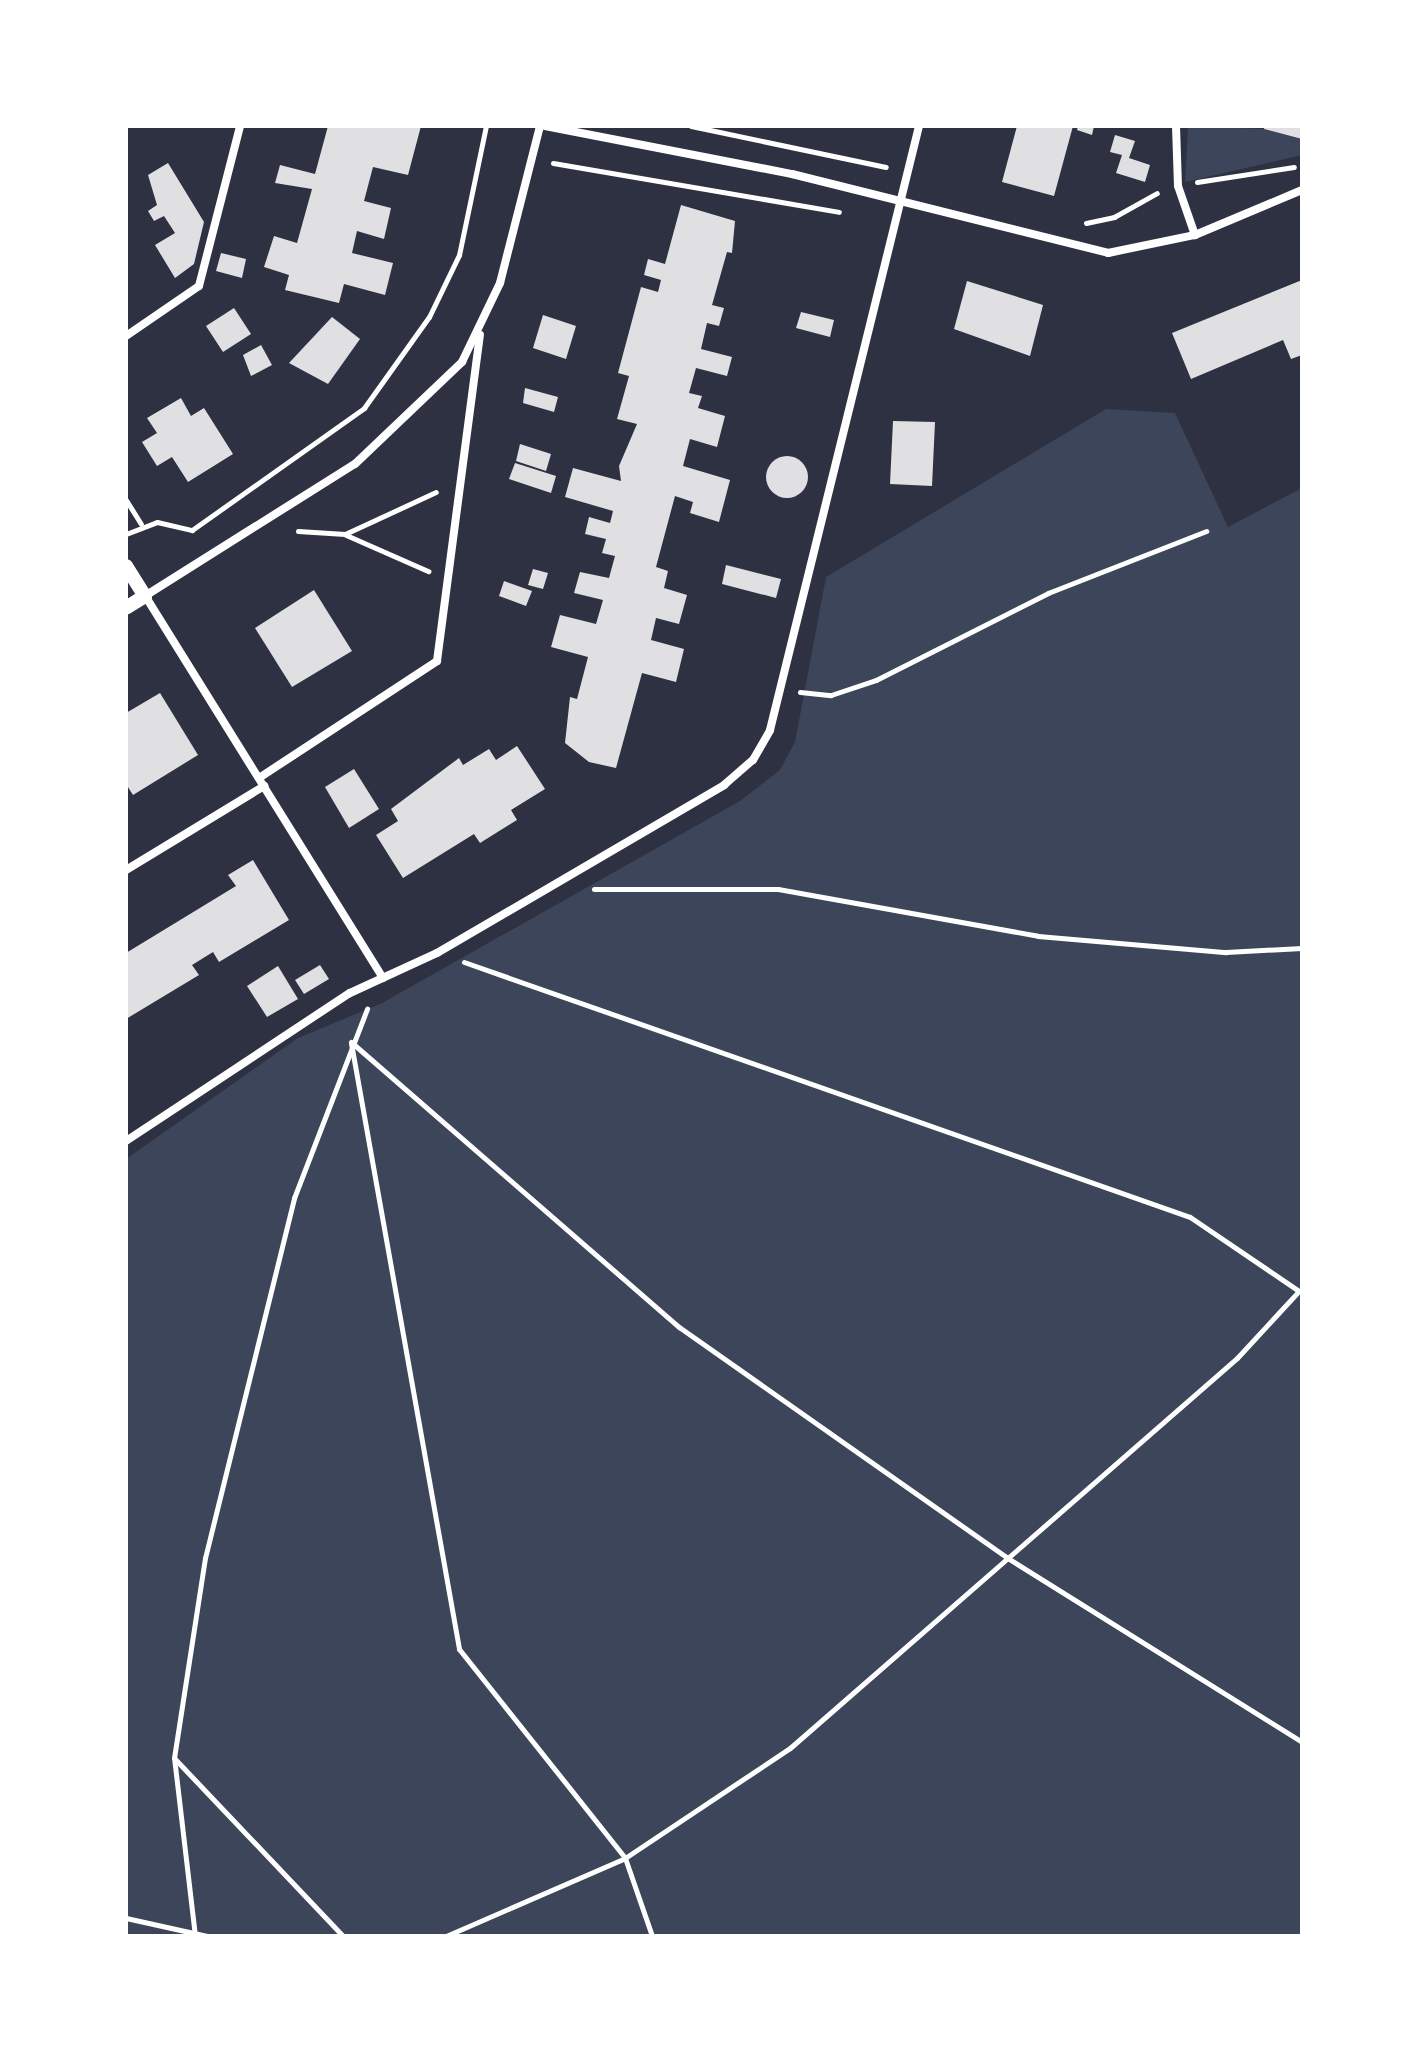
<!DOCTYPE html>
<html>
<head>
<meta charset="utf-8">
<style>
  body { margin:0 }
  #map { position:relative; width:1428px; height:2062px; overflow:hidden; background:#2d3142; font-family:Rubik,sans-serif }
  div>[style] { position:absolute }
  .green>* { inset:0; background:#3c4559 }
  .building>* { inset:0; background:#e0e0e3 }
  .round { border-radius:50% }
  .path>* { height:5px; margin:-2.5px; padding:0 2.5px; transform-origin:2.5px; border-radius:2.5px; background:#fff }
  .minor>* { height:8px; margin:-4px; padding:0 4px; transform-origin:4px; border-radius:4px; background:#fff }
  .tertiary>* { height:14px; margin:-7px; padding:0 7px; transform-origin:7px; border-radius:7px; background:#fff }
  span { translate:-50% -50%; white-space:nowrap; text-align:center; line-height:1.15; -webkit-text-stroke:7px #fff; paint-order:stroke }
  .frame { position:absolute; inset:0; border:128px solid #fff; pointer-events:none }
</style>
</head>
<body>
<div id="map">
  <div class="green">
    <div style="clip-path:polygon(1188px 126px,1264px 129px,1302px 139px,1302px 155px,1185px 182px)"></div>
    <div style="clip-path:polygon(1106px 409px,1175px 413px,1228px 527px,1302px 488px,1302px 1936px,126px 1936px,126px 1159px,298px 1038px,382px 1003px,740px 801px,780px 770px,795px 742px,826px 577px)"></div>
  </div>
  <div class="building">
    <div style="clip-path:polygon(421px 126px,408px 175px,373px 167px,364px 201px,391px 208px,384px 239px,357px 231px,352px 253px,393px 263px,385px 295px,344px 284px,339px 303px,285px 290px,289px 275px,264px 267px,274px 236px,297px 243px,312px 189px,275px 183px,280px 165px,315px 174px,328px 126px)"></div>
    <div style="clip-path:polygon(1017px 126px,1073px 126px,1054px 196px,1002px 182px)"></div>
    <div style="clip-path:polygon(1078px 126px,1094px 126px,1092px 135px,1077px 130px)"></div>
    <div style="clip-path:polygon(1265px 126px,1302px 126px,1302px 139px,1264px 129px)"></div>
    <div style="clip-path:polygon(1115px 135px,1135px 141px,1129px 158px,1150px 165px,1145px 182px,1116px 173px,1122px 155px,1110px 152px)"></div>
    <div style="clip-path:polygon(168px 163px,204px 222px,194px 264px,175px 278px,155px 245px,175px 233px,164px 216px,154px 221px,148px 211px,157px 205px,148px 175px)"></div>
    <div style="clip-path:polygon(681px 205px,735px 221px,732px 253px,727px 252px,712px 305px,724px 308px,719px 326px,707px 323px,701px 349px,732px 357px,727px 376px,696px 368px,689px 393px,702px 396px,698px 408px,725px 416px,717px 447px,690px 439px,683px 466px,730px 480px,719px 522px,690px 513px,693px 502px,675px 496px,656px 567px,668px 571px,664px 588px,687px 595px,679px 624px,656px 618px,651px 640px,684px 649px,676px 682px,642px 673px,616px 768px,589px 762px,565px 743px,570px 697px,577px 699px,588px 657px,551px 647px,560px 615px,596px 624px,603px 600px,574px 593px,580px 572px,609px 578px,615px 556px,602px 553px,606px 539px,585px 534px,589px 517px,610px 523px,613px 511px,565px 497px,573px 468px,621px 481px,619px 466px,637px 424px,617px 419px,629px 376px,618px 373px,641px 287px,658px 292px,661px 280px,644px 275px,648px 259px,665px 264px)"></div>
    <div style="clip-path:polygon(221px 253px,246px 259px,242px 278px,216px 271px)"></div>
    <div style="clip-path:polygon(1302px 280px,1302px 355px,1291px 359px,1283px 340px,1191px 379px,1172px 333px)"></div>
    <div style="clip-path:polygon(967px 281px,1043px 305px,1030px 356px,954px 329px)"></div>
    <div style="clip-path:polygon(234px 308px,251px 334px,223px 352px,206px 326px)"></div>
    <div style="clip-path:polygon(801px 312px,834px 320px,830px 337px,796px 328px)"></div>
    <div style="clip-path:polygon(543px 315px,576px 326px,566px 359px,533px 348px)"></div>
    <div style="clip-path:polygon(332px 317px,360px 339px,328px 384px,289px 363px)"></div>
    <div style="clip-path:polygon(261px 345px,272px 365px,251px 376px,243px 355px)"></div>
    <div style="clip-path:polygon(525px 388px,558px 397px,554px 412px,523px 403px)"></div>
    <div style="clip-path:polygon(181px 398px,191px 416px,204px 408px,233px 454px,188px 482px,172px 457px,157px 466px,142px 442px,157px 433px,147px 418px)"></div>
    <div style="clip-path:polygon(893px 421px,935px 422px,932px 486px,890px 484px)"></div>
    <div style="clip-path:polygon(520px 444px,551px 454px,546px 471px,516px 461px)"></div>
    <div class="round" style="left:766px;top:456px;width:42px;height:42px"></div>
    <div style="clip-path:polygon(515px 463px,556px 476px,551px 493px,509px 479px)"></div>
    <div style="clip-path:polygon(726px 565px,781px 579px,776px 598px,722px 584px)"></div>
    <div style="clip-path:polygon(533px 569px,548px 573px,543px 589px,528px 585px)"></div>
    <div style="clip-path:polygon(504px 581px,532px 591px,526px 606px,499px 596px)"></div>
    <div style="clip-path:polygon(314px 590px,352px 651px,292px 687px,255px 628px)"></div>
    <div style="clip-path:polygon(160px 693px,198px 755px,133px 795px,126px 784px,126px 713px)"></div>
    <div style="clip-path:polygon(517px 746px,545px 789px,511px 810px,517px 820px,480px 843px,474px 834px,403px 878px,376px 835px,398px 821px,391px 809px,459px 758px,463px 765px,489px 749px,496px 760px)"></div>
    <div style="clip-path:polygon(354px 769px,379px 809px,349px 828px,325px 787px)"></div>
    <div style="clip-path:polygon(253px 860px,289px 920px,219px 962px,213px 952px,192px 965px,199px 975px,126px 1019px,126px 953px,236px 886px,228px 875px)"></div>
    <div style="clip-path:polygon(320px 965px,329px 979px,304px 994px,295px 980px)"></div>
    <div style="clip-path:polygon(278px 966px,298px 999px,267px 1017px,247px 986px)"></div>
  </div>
  <div class="path">
    <div style="left:691px;top:126px;width:199px;rotate:11.9deg"></div>
    <div style="left:553px;top:163px;width:290px;rotate:9.7deg"></div>
    <div style="left:1197px;top:182px;width:98px;rotate:-8.8deg"></div>
    <div style="left:1086px;top:223px;width:29px;rotate:-12deg"></div>
    <div style="left:1114px;top:217px;width:49px;rotate:-29.2deg"></div>
    <div style="left:126px;top:500px;width:28px;rotate:58deg"></div>
    <div style="left:298px;top:531px;width:47px;rotate:3.7deg"></div>
    <div style="left:345px;top:534px;width:100px;rotate:-24.8deg"></div>
    <div style="left:126px;top:534px;width:33px;rotate:-21deg"></div>
    <div style="left:157px;top:522px;width:36px;rotate:13deg"></div>
    <div style="left:192px;top:530px;width:211px;rotate:-35.3deg"></div>
    <div style="left:364px;top:408px;width:112px;rotate:-54.5deg"></div>
    <div style="left:429px;top:317px;width:69px;rotate:-64.2deg"></div>
    <div style="left:459px;top:255px;width:132px;rotate:-78.2deg"></div>
    <div style="left:346px;top:535px;width:90px;rotate:23.7deg"></div>
    <div style="left:800px;top:692px;width:31px;rotate:6deg"></div>
    <div style="left:831px;top:695px;width:47px;rotate:-18.4deg"></div>
    <div style="left:876px;top:680px;width:193px;rotate:-26.8deg"></div>
    <div style="left:1048px;top:593px;width:170px;rotate:-21.4deg"></div>
    <div style="left:594px;top:889px;width:184px"></div>
    <div style="left:778px;top:889px;width:264px;rotate:10.2deg"></div>
    <div style="left:1038px;top:936px;width:189px;rotate:4.9deg"></div>
    <div style="left:1226px;top:952px;width:76px;rotate:-3deg"></div>
    <div style="left:464px;top:962px;width:769px;rotate:19.35deg"></div>
    <div style="left:1190px;top:1217px;width:135px;rotate:34.2deg"></div>
    <div style="left:351px;top:1042px;width:435px;rotate:41deg"></div>
    <div style="left:679px;top:1327px;width:400px;rotate:35.1deg"></div>
    <div style="left:1006px;top:1557px;width:349px;rotate:32deg"></div>
    <div style="left:351px;top:1043px;width:616px;rotate:79.89deg"></div>
    <div style="left:459px;top:1649px;width:267px;rotate:51.5deg"></div>
    <div style="left:625px;top:1858px;width:83px;rotate:70.9deg"></div>
    <div style="left:175px;top:1759px;width:244px;rotate:46.5deg"></div>
    <div style="left:126px;top:1918px;width:83px;rotate:12.5deg"></div>
    <div style="left:195px;top:1936px;width:179px;rotate:-96.7deg"></div>
    <div style="left:174px;top:1758px;width:202px;rotate:-81.2deg"></div>
    <div style="left:205px;top:1558px;width:371px;rotate:-76.1deg"></div>
    <div style="left:294px;top:1198px;width:203px;rotate:-68.9deg"></div>
    <div style="left:446px;top:1936px;width:195px;rotate:-23.5deg"></div>
    <div style="left:625px;top:1858px;width:198px;rotate:-33.7deg"></div>
    <div style="left:790px;top:1748px;width:593px;rotate:-41.1deg"></div>
    <div style="left:1237px;top:1358px;width:88px;rotate:-47.3deg"></div>
  </div>
  <div class="minor">
    <div style="left:545px;top:126px;width:252px;rotate:11deg"></div>
    <div style="left:792px;top:174px;width:326px;rotate:14deg"></div>
    <div style="left:1108px;top:253px;width:89px;rotate:-11.7deg"></div>
    <div style="left:1195px;top:235px;width:116px;rotate:-22.8deg"></div>
    <div style="left:1176px;top:126px;width:60px;rotate:88.1deg"></div>
    <div style="left:1178px;top:186px;width:52px;rotate:70.9deg"></div>
    <div style="left:126px;top:336px;width:88px;rotate:-34.4deg"></div>
    <div style="left:199px;top:286px;width:165px;rotate:-75.6deg"></div>
    <div style="left:259px;top:778px;width:213px;rotate:-33.3deg"></div>
    <div style="left:437px;top:661px;width:329px;rotate:-82.5deg"></div>
    <div style="left:126px;top:870px;width:162px;rotate:-31.3deg"></div>
    <div style="left:383px;top:978px;width:450px;rotate:-121.9deg"></div>
    <div style="left:145px;top:596px;width:248px;rotate:-32.2deg"></div>
    <div style="left:355px;top:464px;width:148px;rotate:-43.6deg"></div>
    <div style="left:462px;top:362px;width:88px;rotate:-64.3deg"></div>
    <div style="left:500px;top:283px;width:162px;rotate:-75.7deg"></div>
    <div style="left:126px;top:1141px;width:268px;rotate:-33.5deg"></div>
    <div style="left:350px;top:993px;width:96px;rotate:-24.7deg"></div>
    <div style="left:437px;top:953px;width:333px;rotate:-30.3deg"></div>
    <div style="left:724px;top:785px;width:38px;rotate:-41deg"></div>
    <div style="left:753px;top:760px;width:34px;rotate:-60deg"></div>
    <div style="left:770px;top:730px;width:622px;rotate:-76.14deg"></div>
  </div>
  <div class="tertiary">
    <div style="left:126px;top:566px;width:36px;rotate:58deg"></div>
    <div style="left:145px;top:596px;width:22px;rotate:148deg"></div>
  </div>
  <div class="frame"></div>
</div>
</body>
</html>
